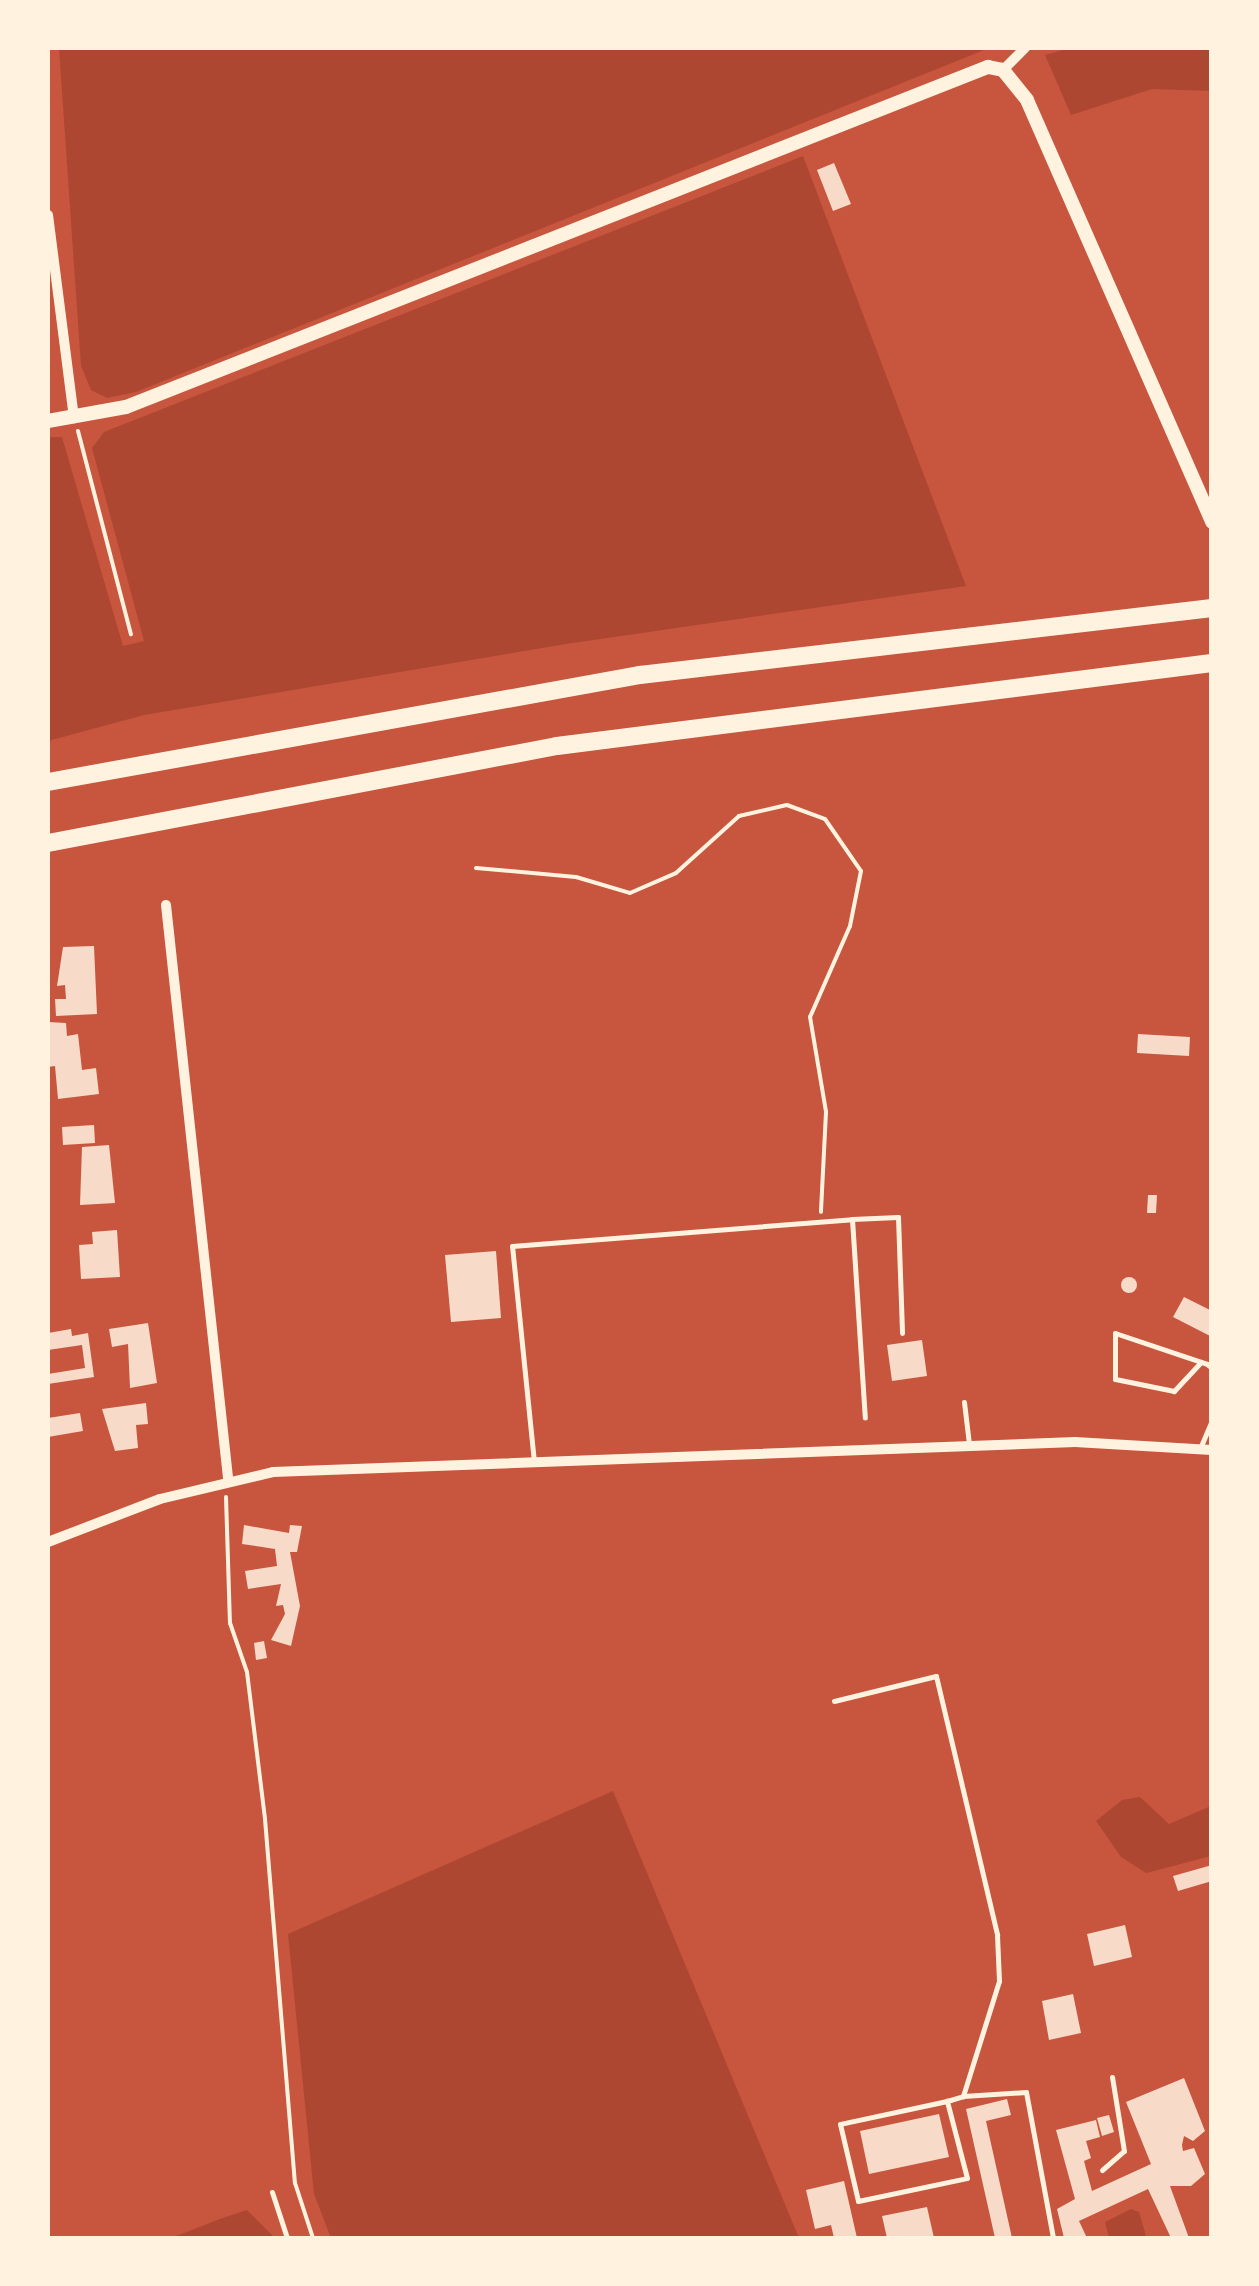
<!DOCTYPE html>
<html>
<head>
<meta charset="utf-8">
<style>
  body { margin:0 }
  #map { position:relative; width:1259px; height:2286px; overflow:hidden; background:#c8553d; font-family:"Public Sans",sans-serif }
  div>[style] { position:absolute }
  .green>* { inset:0; background:#ae4732 }
  .building>* { inset:0; background:#f7dbc8 }
  .round { border-radius:50% }
  .path>* { height:4px; margin:-2px; padding:0 2px; transform-origin:2px; border-radius:2px; background:#fff3e0 }
  .service>* { height:5px; margin:-2.5px; padding:0 2.5px; transform-origin:2.5px; border-radius:2.5px; background:#fff3e0 }
  .minor>* { height:10px; margin:-5px; padding:0 5px; transform-origin:5px; border-radius:5px; background:#fff3e0 }
  .secondary>* { height:14px; margin:-7px; padding:0 7px; transform-origin:7px; border-radius:7px; background:#fff3e0 }
  .motorway>* { height:18px; margin:-9px; padding:0 9px; transform-origin:9px; border-radius:9px; background:#fff3e0 }
  span { translate:-50% -50%; white-space:nowrap; text-align:center; line-height:1.15; -webkit-text-stroke:8px #fff3e0; paint-order:stroke }
  .frame { position:absolute; inset:0; border:50px solid #fff3e0; pointer-events:none }
</style>
</head>
<body>
<div id="map">
  <div class="green">
    <div style="clip-path:polygon(59px 48px,989px 48px,136px 392px,107px 398px,91px 390px,81px 366px)"></div>
    <div style="clip-path:polygon(1070px 48px,1211px 48px,1211px 91px,1152px 89px,1071px 115px,1045px 55px)"></div>
    <div style="clip-path:polygon(803px 156px,966px 586px,566px 644px,144px 715px,48px 741px,48px 437px,62px 437px,123px 646px,144px 641px,92px 448px,104px 432px)"></div>
    <div style="clip-path:polygon(613px 1791px,799px 2238px,331px 2238px,314px 2194px,288px 1934px)"></div>
    <div style="clip-path:polygon(1140px 1797px,1169px 1824px,1211px 1806px,1211px 1856px,1146px 1873px,1121px 1857px,1096px 1821px,1122px 1800px)"></div>
    <div style="clip-path:polygon(1131px 2209px,1139px 2212px,1146px 2236px,1109px 2238px,1105px 2222px)"></div>
    <div style="clip-path:polygon(247px 2210px,275px 2238px,171px 2238px,220px 2219px)"></div>
  </div>
  <div class="building">
    <div style="clip-path:polygon(834px 163px,851px 204px,833px 211px,817px 170px)"></div>
    <div style="clip-path:polygon(94px 946px,97px 1014px,56px 1016px,55px 999px,66px 999px,65px 985px,57px 986px,63px 947px)"></div>
    <div style="clip-path:polygon(48px 1022px,66px 1023px,67px 1036px,78px 1034px,82px 1070px,96px 1068px,99px 1094px,58px 1099px,55px 1066px,48px 1067px)"></div>
    <div style="clip-path:polygon(1138px 1034px,1190px 1037px,1189px 1056px,1137px 1053px)"></div>
    <div style="clip-path:polygon(94px 1125px,95px 1143px,63px 1145px,62px 1127px)"></div>
    <div style="clip-path:polygon(109px 1145px,115px 1203px,80px 1205px,82px 1147px)"></div>
    <div style="clip-path:polygon(1148px 1195px,1157px 1195px,1156px 1213px,1147px 1213px)"></div>
    <div style="clip-path:polygon(117px 1230px,120px 1277px,81px 1279px,79px 1245px,93px 1244px,92px 1232px)"></div>
    <div style="clip-path:polygon(496px 1251px,501px 1318px,451px 1322px,445px 1255px)"></div>
    <div class="round" style="left:1121px;top:1277px;width:16px;height:16px"></div>
    <div style="clip-path:polygon(1184px 1297px,1212px 1311px,1212px 1337px,1173px 1317px)"></div>
    <div style="clip-path:polygon(148px 1323px,157px 1383px,130px 1388px,128px 1344px,112px 1347px,109px 1329px)"></div>
    <div style="clip-path:polygon(71px 1329px,72px 1336px,88px 1333px,94px 1377px,48px 1384px,48px 1374px,85px 1368px,82px 1345px,48px 1350px,48px 1333px)"></div>
    <div style="clip-path:polygon(922px 1340px,927px 1376px,892px 1381px,887px 1345px)"></div>
    <div style="clip-path:polygon(146px 1403px,148px 1424px,136px 1425px,138px 1448px,115px 1451px,102px 1409px)"></div>
    <div style="clip-path:polygon(80px 1413px,83px 1431px,48px 1437px,48px 1418px)"></div>
    <div style="clip-path:polygon(244px 1525px,289px 1533px,290px 1525px,302px 1526px,297px 1552px,290px 1552px,300px 1606px,291px 1646px,271px 1640px,285px 1614px,283px 1605px,276px 1606px,281px 1584px,248px 1589px,245px 1571px,277px 1566px,275px 1549px,242px 1544px)"></div>
    <div style="clip-path:polygon(264px 1641px,267px 1658px,256px 1660px,254px 1643px)"></div>
    <div style="clip-path:polygon(1212px 1865px,1212px 1881px,1178px 1891px,1173px 1876px)"></div>
    <div style="clip-path:polygon(1125px 1925px,1132px 1957px,1094px 1966px,1087px 1934px)"></div>
    <div style="clip-path:polygon(1073px 1994px,1081px 2033px,1049px 2040px,1042px 2001px)"></div>
    <div style="clip-path:polygon(1184px 2078px,1205px 2131px,1193px 2141px,1184px 2136px,1182px 2145px,1183px 2151px,1194px 2148px,1205px 2174px,1191px 2186px,1170px 2186px,1189px 2238px,1171px 2238px,1148px 2189px,1079px 2221px,1087px 2238px,1064px 2238px,1057px 2209px,1075px 2199px,1056px 2130px,1096px 2120px,1100px 2137px,1086px 2141px,1091px 2158px,1084px 2161px,1092px 2191px,1151px 2164px,1126px 2102px)"></div>
    <div style="clip-path:polygon(1007px 2099px,1011px 2115px,986px 2121px,1012px 2238px,995px 2238px,966px 2109px)"></div>
    <div style="clip-path:polygon(939px 2114px,949px 2157px,869px 2174px,860px 2131px)"></div>
    <div style="clip-path:polygon(1109px 2115px,1114px 2132px,1102px 2136px,1097px 2118px)"></div>
    <div style="clip-path:polygon(844px 2181px,857px 2238px,834px 2238px,831px 2225px,815px 2229px,806px 2190px)"></div>
    <div style="clip-path:polygon(927px 2207px,934px 2238px,887px 2238px,882px 2216px)"></div>
  </div>
  <div class="path">
    <div style="left:78px;top:431px;width:210px;rotate:75.4deg"></div>
    <div style="left:476px;top:868px;width:100px;rotate:5.1deg"></div>
    <div style="left:576px;top:877px;width:56px;rotate:16.5deg"></div>
    <div style="left:630px;top:893px;width:50px;rotate:-23.5deg"></div>
    <div style="left:676px;top:873px;width:85px;rotate:-42.1deg"></div>
    <div style="left:739px;top:816px;width:49px;rotate:-12.9deg"></div>
    <div style="left:787px;top:805px;width:40px;rotate:20.2deg"></div>
    <div style="left:825px;top:819px;width:63px;rotate:55.3deg"></div>
    <div style="left:861px;top:871px;width:56px;rotate:101.3deg"></div>
    <div style="left:850px;top:926px;width:99px;rotate:113.7deg"></div>
    <div style="left:810px;top:1017px;width:96px;rotate:80.4deg"></div>
    <div style="left:826px;top:1112px;width:100px;rotate:92.9deg"></div>
    <div style="left:226px;top:1497px;width:126px;rotate:88.2deg"></div>
    <div style="left:230px;top:1623px;width:52px;rotate:70.9deg"></div>
    <div style="left:247px;top:1672px;width:148px;rotate:83deg"></div>
    <div style="left:265px;top:1819px;width:365px;rotate:85.3deg"></div>
    <div style="left:295px;top:2183px;width:58px;rotate:71.9deg"></div>
  </div>
  <div class="service">
    <div style="left:852px;top:1219px;width:46px;rotate:-2.5deg"></div>
    <div style="left:898px;top:1217px;width:116px;rotate:88deg"></div>
    <div style="left:1201px;top:1362px;width:40px;rotate:133deg"></div>
    <div style="left:1174px;top:1391px;width:60px;rotate:-168.5deg"></div>
    <div style="left:1115px;top:1379px;width:46px;rotate:-90deg"></div>
    <div style="left:1115px;top:1333px;width:97px;rotate:18.6deg"></div>
    <div style="left:1207px;top:1364px;width:6px;rotate:39deg"></div>
    <div style="left:964px;top:1402px;width:42px;rotate:83.2deg"></div>
    <div style="left:1201px;top:1446px;width:28px;rotate:-67deg"></div>
    <div style="left:534px;top:1462px;width:217px;rotate:-95.8deg"></div>
    <div style="left:512px;top:1246px;width:341px;rotate:-4.5deg"></div>
    <div style="left:852px;top:1219px;width:199px;rotate:86.3deg"></div>
    <div style="left:834px;top:1701px;width:105px;rotate:-13.8deg"></div>
    <div style="left:936px;top:1676px;width:266px;rotate:76.7deg"></div>
    <div style="left:997px;top:1935px;width:46px;rotate:87.5deg"></div>
    <div style="left:999px;top:1981px;width:121px;rotate:107.4deg"></div>
    <div style="left:963px;top:2096px;width:63px;rotate:-3.6deg"></div>
    <div style="left:1026px;top:2092px;width:148px;rotate:79.5deg"></div>
    <div style="left:947px;top:2101px;width:109px;rotate:167.9deg"></div>
    <div style="left:840px;top:2124px;width:79px;rotate:76.8deg"></div>
    <div style="left:858px;top:2201px;width:111px;rotate:-11.9deg"></div>
    <div style="left:967px;top:2178px;width:80px;rotate:-104.6deg"></div>
    <div style="left:947px;top:2101px;width:17px;rotate:-17deg"></div>
    <div style="left:1102px;top:2170px;width:29px;rotate:-41deg"></div>
    <div style="left:1124px;top:2151px;width:75px;rotate:-99.2deg"></div>
    <div style="left:272px;top:2192px;width:48px;rotate:71.9deg"></div>
  </div>
  <div class="minor">
    <div style="left:1003px;top:70px;width:31px;rotate:-45deg"></div>
    <div style="left:48px;top:215px;width:205px;rotate:82.7deg"></div>
    <div style="left:166px;top:905px;width:576px;rotate:83.82deg"></div>
    <div style="left:48px;top:1542px;width:120px;rotate:-21deg"></div>
    <div style="left:160px;top:1499px;width:116px;rotate:-13.4deg"></div>
    <div style="left:273px;top:1472px;width:803px;rotate:-2.14deg"></div>
    <div style="left:1075px;top:1442px;width:137px;rotate:3.3deg"></div>
  </div>
  <div class="secondary">
    <div style="left:48px;top:421px;width:79px;rotate:-10.2deg"></div>
    <div style="left:126px;top:407px;width:927px;rotate:-21.53deg"></div>
    <div style="left:988px;top:67px;width:15px;rotate:11deg"></div>
    <div style="left:1003px;top:70px;width:38px;rotate:51deg"></div>
    <div style="left:1027px;top:100px;width:461px;rotate:66.3deg"></div>
  </div>
  <div class="motorway">
    <div style="left:48px;top:782px;width:602px;rotate:-10.25deg"></div>
    <div style="left:640px;top:675px;width:576px;rotate:-6.68deg"></div>
    <div style="left:48px;top:843px;width:518px;rotate:-10.79deg"></div>
    <div style="left:557px;top:746px;width:660px;rotate:-7.22deg"></div>
  </div>
  <div class="frame"></div>
</div>
</body>
</html>
